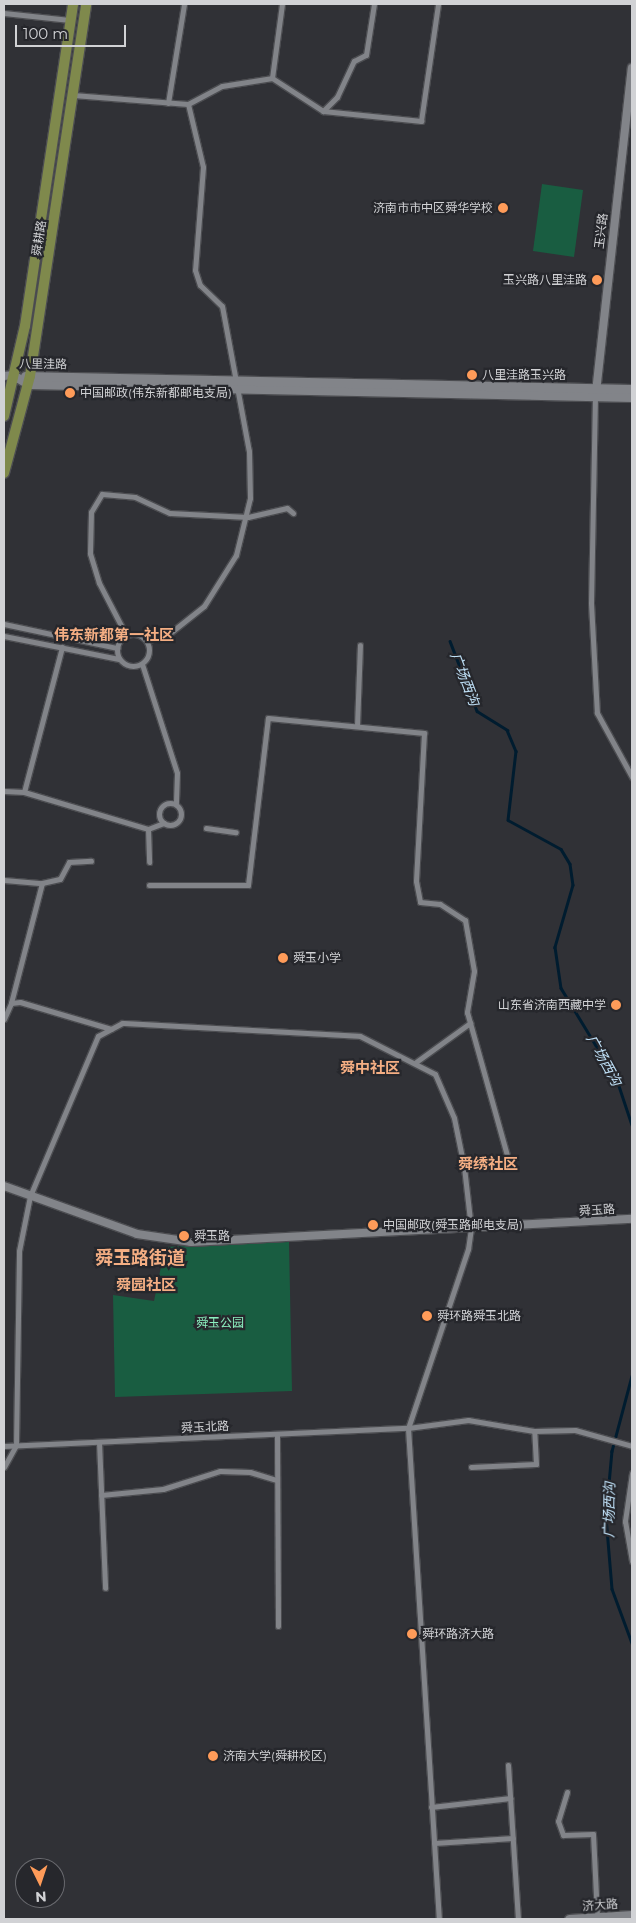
<!DOCTYPE html>
<html>
<head>
<meta charset="utf-8">
<style>
  body { margin:0 }
  #map { position:relative; width:636px; height:1923px; overflow:hidden; background:#303136; font-family:Montserrat,"Noto Sans SC",sans-serif }
  div>[style] { position:absolute }
  .green>* { inset:0; background:#195d41 }
  .stream>* { height:2.5px; margin:-1.25px; padding:0 1.25px; transform-origin:1.25px; border-radius:1.25px; background:#001c2f }
  .roads { filter:drop-shadow(1px 0 #4c4d51) drop-shadow(-1px 0 #4c4d51) drop-shadow(0 1px #4c4d51) drop-shadow(0 -1px #4c4d51) }
  .minor>* { height:5px; margin:-2.5px; padding:0 2.5px; transform-origin:2.5px; border-radius:2.5px; background:#828489 }
  .minor>.ring { margin:-2.5px; padding:0; box-sizing:content-box; background:none; border:5px solid #828489; border-radius:50% }
  .tertiary>* { height:8px; margin:-4px; padding:0 4px; transform-origin:4px; border-radius:4px; background:#828489 }
  .secondary>* { height:9px; margin:-4.5px; padding:0 4.5px; transform-origin:4.5px; border-radius:4.5px; background:#828489 }
  .primary>* { height:10px; margin:-5px; padding:0 5px; transform-origin:5px; border-radius:5px; background:#7f894c }
  .dots>* { width:14px; height:14px; translate:-50% -50%; box-sizing:border-box; border:2px solid #26272c; border-radius:50% }
  span { translate:-50% -50%; white-space:nowrap; text-align:center; line-height:1.15; -webkit-text-stroke:4.5px #26272c; paint-order:stroke }
  .poi-label { font-size:12px; color:#d1d2d5 }
  .right { translate:-100% -50%; text-align:right }
  .left { translate:0 -50%; text-align:left }
  .street-label { font-size:12px; color:#d1d2d5 }
  .park-label { font-size:12px; color:#8cf0c0 }
  .water-label { font-size:14px; color:#bfe0f7; font-style:italic }
  .quarter-label { font-size:15px; color:#f4ae83; font-weight:700 }
  .district-label { font-size:18px; color:#f4ae83; font-weight:700 }
  .frame { position:absolute; inset:0; border:5px solid #d1d2d5; pointer-events:none }
  .north { position:absolute; left:15px; top:1858px; width:50px; height:50px; box-sizing:border-box; background:#26272c; border:1px solid #6a6b70; border-radius:50%; rotate:176deg; font-size:14px; font-weight:700; line-height:20px; text-align:center; color:#d1d2d5 }
  .north::after { content:''; display:block; margin:auto; width:18px; height:22px; background:#fe9b59; clip-path:polygon(50% 0,100% 100%,50% 72%,0 100%) }
  .scale { position:absolute; left:15px; top:25px; width:111px; height:22px; box-sizing:border-box; border:2px solid #d1d2d5; border-top:0; padding-left:6px; font-size:15px; line-height:18px; white-space:nowrap; color:#d1d2d5; -webkit-text-stroke:4px #26272c; paint-order:stroke }
</style>
</head>
<body>
<div id="map">
  <div class="green">
    <div style="clip-path:polygon(542px 184px,583px 190px,574px 257px,533px 251px)"></div>
    <div style="clip-path:polygon(289px 1242px,292px 1391px,115px 1397px,113px 1295px,154px 1301px,165px 1247px)"></div>
  </div>
  <div class="stream">
    <div style="left:450px;top:641px;width:75px;rotate:68.9deg"></div>
    <div style="left:477px;top:711px;width:36px;rotate:32deg"></div>
    <div style="left:507px;top:730px;width:23px;rotate:67deg"></div>
    <div style="left:516px;top:751px;width:69px;rotate:96.6deg"></div>
    <div style="left:508px;top:820px;width:60px;rotate:28.7deg"></div>
    <div style="left:561px;top:849px;width:17px;rotate:59deg"></div>
    <div style="left:570px;top:864px;width:21px;rotate:82deg"></div>
    <div style="left:573px;top:885px;width:65px;rotate:106.2deg"></div>
    <div style="left:555px;top:947px;width:41px;rotate:81.7deg"></div>
    <div style="left:561px;top:988px;width:108px;rotate:58.7deg"></div>
    <div style="left:617px;top:1080px;width:47px;rotate:71.6deg"></div>
    <div style="left:632px;top:1376px;width:78px;rotate:104.9deg"></div>
    <div style="left:612px;top:1451px;width:66px;rotate:95.2deg"></div>
    <div style="left:606px;top:1517px;width:72px;rotate:85.2deg"></div>
    <div style="left:612px;top:1589px;width:58px;rotate:69.7deg"></div>
  </div>
  <div class="roads">
    <div class="minor">
      <div style="left:4px;top:13px;width:66px;rotate:6.1deg"></div>
      <div style="left:272px;top:78px;width:75px;rotate:-82.3deg"></div>
      <div style="left:73px;top:95px;width:115px;rotate:4.5deg"></div>
      <div style="left:188px;top:104px;width:65px;rotate:76.6deg"></div>
      <div style="left:203px;top:167px;width:103px;rotate:94.4deg"></div>
      <div style="left:195px;top:270px;width:16px;rotate:72deg"></div>
      <div style="left:200px;top:285px;width:30px;rotate:44deg"></div>
      <div style="left:222px;top:306px;width:147px;rotate:79.5deg"></div>
      <div style="left:249px;top:451px;width:47px;rotate:88.8deg"></div>
      <div style="left:250px;top:498px;width:59px;rotate:103.8deg"></div>
      <div style="left:236px;top:555px;width:60px;rotate:122.1deg"></div>
      <div style="left:204px;top:606px;width:43px;rotate:141.5deg"></div>
      <div style="left:170px;top:633px;width:24px;rotate:161deg"></div>
      <div style="left:168px;top:103px;width:100px;rotate:-80.8deg"></div>
      <div style="left:188px;top:104px;width:38px;rotate:-28deg"></div>
      <div style="left:222px;top:86px;width:51px;rotate:-9.1deg"></div>
      <div style="left:272px;top:78px;width:61px;rotate:32.9deg"></div>
      <div style="left:323px;top:111px;width:99px;rotate:5.8deg"></div>
      <div style="left:421px;top:121px;width:118px;rotate:-81.7deg"></div>
      <div style="left:323px;top:111px;width:20px;rotate:-45deg"></div>
      <div style="left:337px;top:97px;width:40px;rotate:-65deg"></div>
      <div style="left:354px;top:61px;width:13px;rotate:-27deg"></div>
      <div style="left:366px;top:55px;width:52px;rotate:-81.1deg"></div>
      <div style="left:595px;top:396px;width:207px;rotate:91.1deg"></div>
      <div style="left:591px;top:603px;width:110px;rotate:86.9deg"></div>
      <div style="left:597px;top:713px;width:73px;rotate:61.3deg"></div>
      <div style="left:4px;top:624px;width:116px;rotate:12deg"></div>
      <div class="ring" style="left:117px;top:634px;width:27px;height:27px"></div>
      <div style="left:126px;top:635px;width:59px;rotate:-117.4deg"></div>
      <div style="left:99px;top:583px;width:31px;rotate:-107deg"></div>
      <div style="left:90px;top:553px;width:41px;rotate:-88.6deg"></div>
      <div style="left:91px;top:512px;width:21px;rotate:-59deg"></div>
      <div style="left:102px;top:494px;width:33px;rotate:5deg"></div>
      <div style="left:135px;top:497px;width:38px;rotate:25deg"></div>
      <div style="left:170px;top:513px;width:78px;rotate:2.9deg"></div>
      <div style="left:248px;top:517px;width:40px;rotate:-13deg"></div>
      <div style="left:287px;top:508px;width:8px;rotate:40deg"></div>
      <div style="left:4px;top:636px;width:117px;rotate:11.3deg"></div>
      <div style="left:142px;top:664px;width:114px;rotate:72.2deg"></div>
      <div style="left:177px;top:773px;width:31px;rotate:92deg"></div>
      <div style="left:357px;top:726px;width:81px;rotate:-87.9deg"></div>
      <div style="left:4px;top:791px;width:20px;rotate:3deg"></div>
      <div style="left:24px;top:792px;width:129px;rotate:16.6deg"></div>
      <div style="left:148px;top:829px;width:33px;rotate:88deg"></div>
      <div style="left:24px;top:792px;width:150px;rotate:-75.3deg"></div>
      <div class="ring" style="left:159px;top:803px;width:17px;height:17px"></div>
      <div style="left:206px;top:828px;width:30px;rotate:8deg"></div>
      <div style="left:148px;top:829px;width:17px;rotate:-21deg"></div>
      <div style="left:4px;top:880px;width:38px;rotate:5deg"></div>
      <div style="left:42px;top:883px;width:124px;rotate:104.5deg"></div>
      <div style="left:42px;top:883px;width:18px;rotate:-13deg"></div>
      <div style="left:60px;top:879px;width:19px;rotate:-62deg"></div>
      <div style="left:69px;top:862px;width:22px;rotate:-3deg"></div>
      <div style="left:149px;top:885px;width:99px"></div>
      <div style="left:248px;top:885px;width:168px;rotate:-83.2deg"></div>
      <div style="left:268px;top:718px;width:157px;rotate:5.5deg"></div>
      <div style="left:424px;top:733px;width:148px;rotate:93.1deg"></div>
      <div style="left:416px;top:881px;width:21px;rotate:79deg"></div>
      <div style="left:420px;top:902px;width:20px;rotate:6deg"></div>
      <div style="left:440px;top:904px;width:30px;rotate:33deg"></div>
      <div style="left:465px;top:920px;width:52px;rotate:80deg"></div>
      <div style="left:474px;top:971px;width:42px;rotate:99.7deg"></div>
      <div style="left:467px;top:1012px;width:156px;rotate:74.4deg"></div>
      <div style="left:509px;top:1162px;width:45px;rotate:173.7deg"></div>
      <div style="left:464px;top:1167px;width:61px;rotate:83.5deg"></div>
      <div style="left:471px;top:1228px;width:21px;rotate:98deg"></div>
      <div style="left:468px;top:1249px;width:189px;rotate:108.5deg"></div>
      <div style="left:408px;top:1428px;width:492px;rotate:86.4deg"></div>
      <div style="left:4px;top:1019px;width:17px;rotate:-66deg"></div>
      <div style="left:11px;top:1003px;width:9px;rotate:-6deg"></div>
      <div style="left:20px;top:1002px;width:95px;rotate:16.5deg"></div>
      <div style="left:416px;top:1062px;width:67px;rotate:-35.8deg"></div>
      <div style="left:277px;top:1434px;width:192px;rotate:89.7deg"></div>
      <div style="left:99px;top:1442px;width:146px;rotate:87.6deg"></div>
      <div style="left:4px;top:1446px;width:404px;rotate:-2.6deg"></div>
      <div style="left:408px;top:1428px;width:61px;rotate:-7.6deg"></div>
      <div style="left:468px;top:1420px;width:67px;rotate:9.5deg"></div>
      <div style="left:4px;top:1467px;width:25px;rotate:-61deg"></div>
      <div style="left:16px;top:1445px;width:194px;rotate:-89.1deg"></div>
      <div style="left:19px;top:1251px;width:56px;rotate:-78.7deg"></div>
      <div style="left:30px;top:1196px;width:174px;rotate:-67deg"></div>
      <div style="left:98px;top:1036px;width:27px;rotate:-28deg"></div>
      <div style="left:122px;top:1023px;width:238px;rotate:3.1deg"></div>
      <div style="left:360px;top:1036px;width:84px;rotate:26.9deg"></div>
      <div style="left:435px;top:1074px;width:48px;rotate:66.6deg"></div>
      <div style="left:454px;top:1118px;width:50px;rotate:78.5deg"></div>
      <div style="left:471px;top:1467px;width:65px;rotate:-2.6deg"></div>
      <div style="left:536px;top:1464px;width:33px;rotate:-93deg"></div>
      <div style="left:534px;top:1431px;width:41px;rotate:-1.4deg"></div>
      <div style="left:575px;top:1430px;width:59px;rotate:15.7deg"></div>
      <div style="left:632px;top:1473px;width:49px;rotate:98.3deg"></div>
      <div style="left:625px;top:1521px;width:41px;rotate:80.1deg"></div>
      <div style="left:101px;top:1495px;width:62px;rotate:-5.5deg"></div>
      <div style="left:163px;top:1489px;width:60px;rotate:-17.5deg"></div>
      <div style="left:220px;top:1471px;width:30px;rotate:2deg"></div>
      <div style="left:250px;top:1472px;width:28px;rotate:17deg"></div>
      <div style="left:508px;top:1765px;width:154px;rotate:86.3deg"></div>
      <div style="left:567px;top:1792px;width:30px;rotate:107deg"></div>
      <div style="left:558px;top:1821px;width:15px;rotate:70deg"></div>
      <div style="left:563px;top:1835px;width:30px;rotate:-2deg"></div>
      <div style="left:593px;top:1834px;width:83px;rotate:87.2deg"></div>
      <div style="left:431px;top:1807px;width:80px;rotate:-6.5deg"></div>
      <div style="left:434px;top:1843px;width:79px;rotate:-3.6deg"></div>
    </div>
    <div class="tertiary">
      <div style="left:4px;top:376px;width:9px;rotate:-6deg"></div>
      <div style="left:596px;top:392px;width:326px;rotate:-83.7deg"></div>
      <div style="left:4px;top:1186px;width:141px;rotate:19.8deg"></div>
      <div style="left:137px;top:1234px;width:55px;rotate:8.4deg"></div>
      <div style="left:191px;top:1242px;width:442px;rotate:-3deg"></div>
    </div>
    <div class="secondary">
      <div style="left:13px;top:375px;width:17px;rotate:31deg"></div>
      <div style="left:28px;top:384px;width:604px;rotate:1.23deg"></div>
      <div style="left:25px;top:376px;width:607px;rotate:1.23deg"></div>
      <div style="left:569px;top:1919px;width:63px;rotate:-3.6deg"></div>
    </div>
    <div class="primary">
      <div style="left:4px;top:416px;width:92px;rotate:-76.9deg"></div>
      <div style="left:25px;top:326px;width:326px;rotate:-81.5deg"></div>
      <div style="left:4px;top:473px;width:100px;rotate:-75deg"></div>
      <div style="left:30px;top:376px;width:376px;rotate:-81.4deg"></div>
    </div>
  </div>
  <div class="dots">
    <div style="left:503px;top:208px;background:#fe9b59"></div>
    <div style="left:597px;top:280px;background:#fe9b59"></div>
    <div style="left:472px;top:375px;background:#fe9b59"></div>
    <div style="left:70px;top:393px;background:#fe9b59"></div>
    <div style="left:283px;top:958px;background:#fe9b59"></div>
    <div style="left:616px;top:1005px;background:#fe9b59"></div>
    <div style="left:373px;top:1225px;background:#fe9b59"></div>
    <div style="left:184px;top:1236px;background:#fe9b59"></div>
    <div style="left:427px;top:1316px;background:#fe9b59"></div>
    <div style="left:412px;top:1634px;background:#fe9b59"></div>
    <div style="left:213px;top:1756px;background:#fe9b59"></div>
  </div>
  <div class="poi-label">
    <span class="right" style="left:493px;top:208px">济南市市中区舜华学校</span>
    <span class="right" style="left:587px;top:280px">玉兴路八里洼路</span>
    <span class="left" style="left:482px;top:375px">八里洼路玉兴路</span>
    <span class="left" style="left:80px;top:393px">中国邮政(伟东新都邮电支局)</span>
    <span class="left" style="left:293px;top:958px">舜玉小学</span>
    <span class="right" style="left:606px;top:1005px">山东省济南西藏中学</span>
    <span class="left" style="left:383px;top:1225px">中国邮政(舜玉路邮电支局)</span>
    <span class="left" style="left:194px;top:1236px">舜玉路</span>
    <span class="left" style="left:437px;top:1316px">舜环路舜玉北路</span>
    <span class="left" style="left:422px;top:1634px">舜环路济大路</span>
    <span class="left" style="left:223px;top:1756px">济南大学(舜耕校区)</span>
  </div>
  <div class="street-label">
    <span style="left:601px;top:231px;rotate:-83deg">玉兴路</span>
    <span style="left:39px;top:238px;rotate:-82deg">舜耕路</span>
    <span style="left:43px;top:364px;rotate:1deg">八里洼路</span>
    <span style="left:597px;top:1210px;rotate:-4deg">舜玉路</span>
    <span style="left:205px;top:1427px;rotate:-3deg">舜玉北路</span>
    <span style="left:600px;top:1905px;rotate:-4deg">济大路</span>
  </div>
  <div class="park-label">
    <span style="left:220px;top:1323px">舜玉公园</span>
  </div>
  <div class="water-label">
    <span style="left:465px;top:679px;rotate:69deg">广场西沟</span>
    <span style="left:604px;top:1060px;rotate:61deg">广场西沟</span>
    <span style="left:609px;top:1510px;rotate:-89deg">广场西沟</span>
  </div>
  <div class="quarter-label">
    <span style="left:114px;top:635px">伟东新都第一社区</span>
    <span style="left:370px;top:1068px">舜中社区</span>
    <span style="left:488px;top:1164px">舜绣社区</span>
    <span style="left:146px;top:1285px">舜园社区</span>
  </div>
  <div class="district-label">
    <span style="left:140px;top:1258px">舜玉路街道</span>
  </div>
  <div class="frame"></div>
  <div class="north">N</div>
  <div class="scale">100 m</div>
</div>
</body>
</html>
